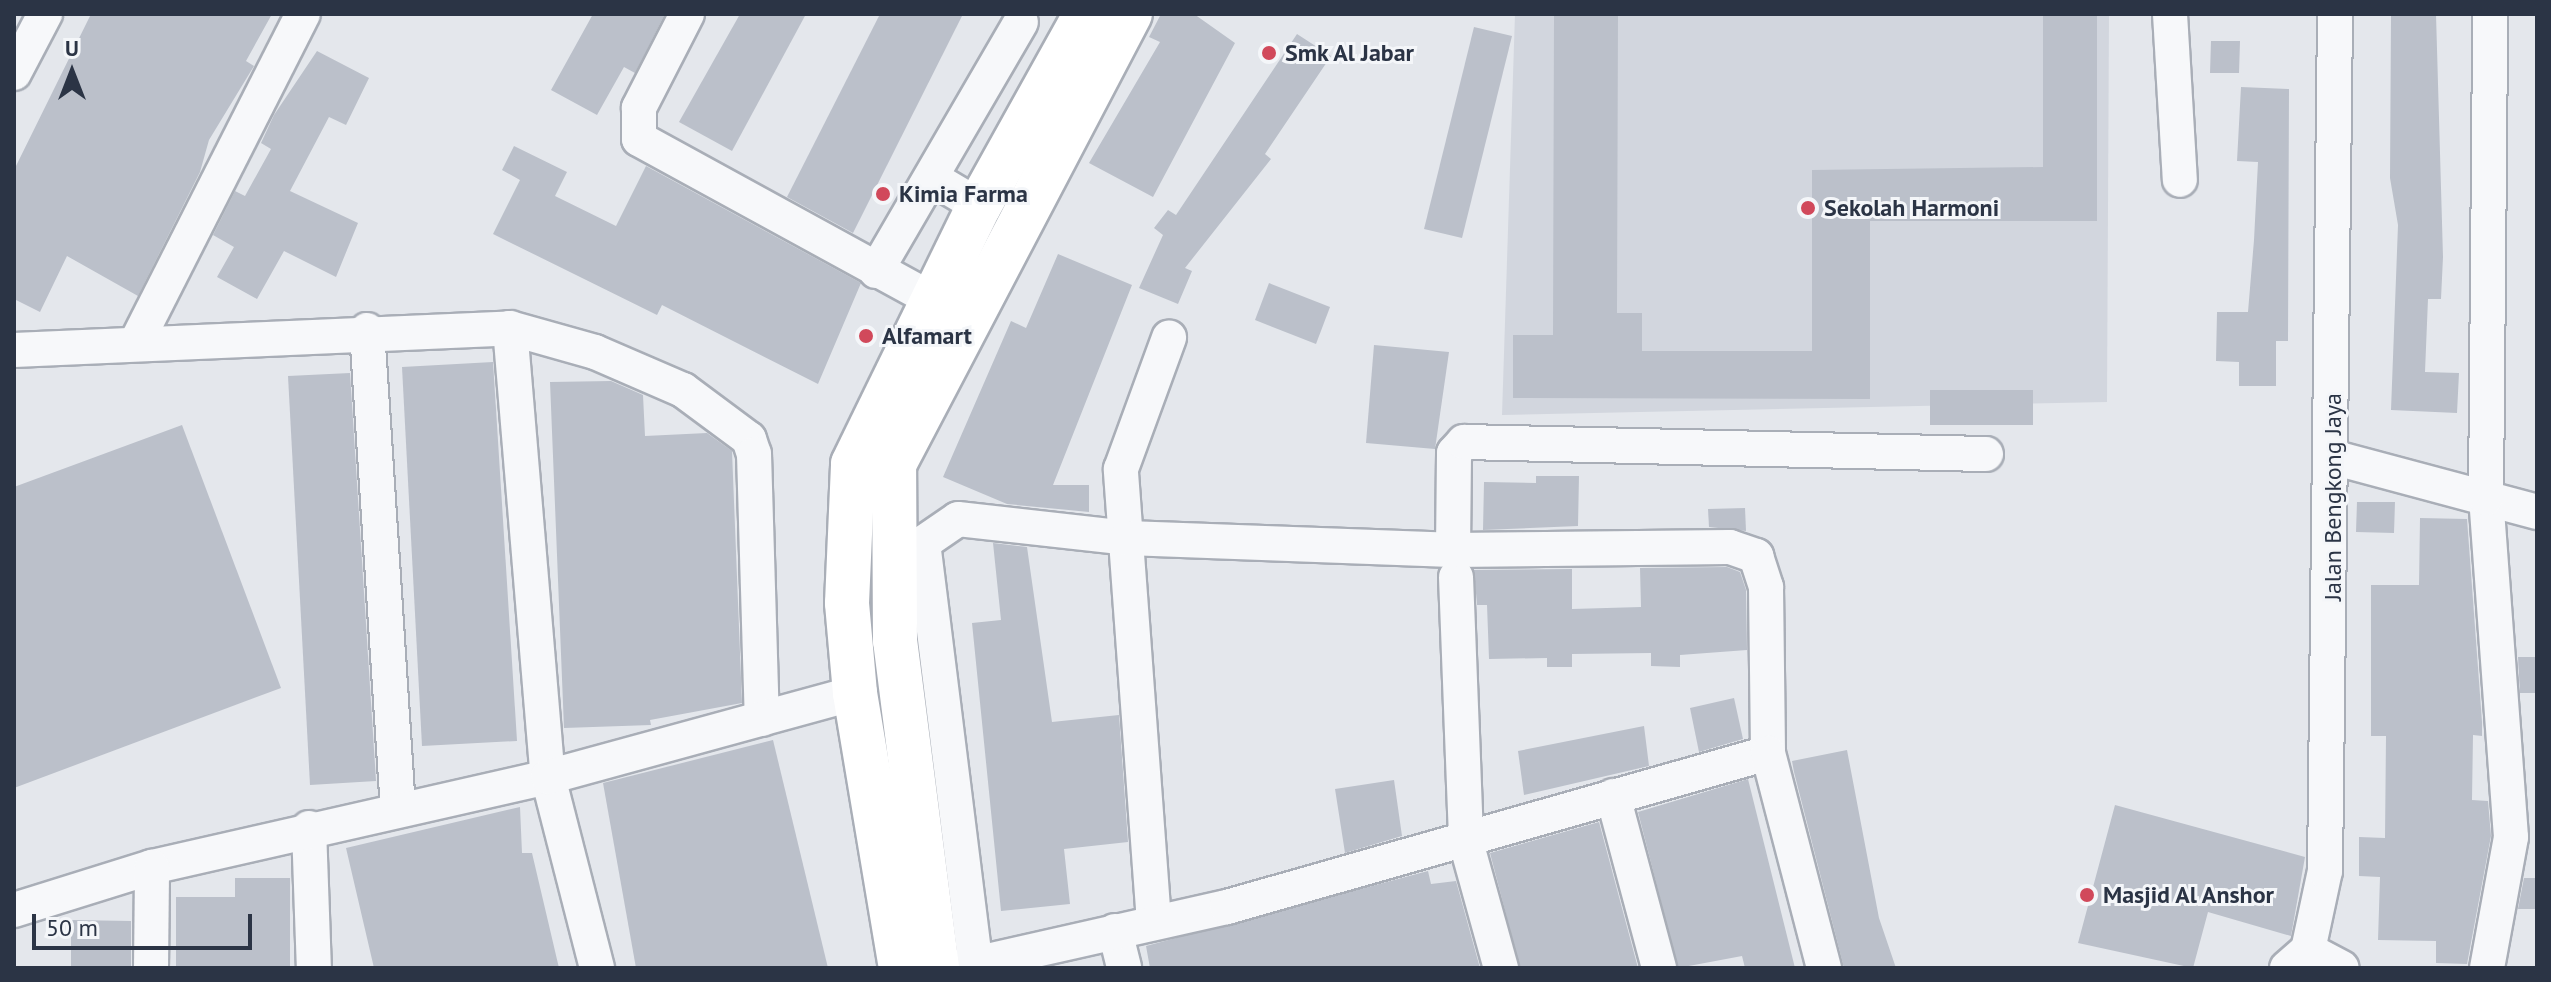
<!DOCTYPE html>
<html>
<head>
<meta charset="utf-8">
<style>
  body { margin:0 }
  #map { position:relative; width:2551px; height:982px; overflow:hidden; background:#e4e7ec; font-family:"PT Sans",sans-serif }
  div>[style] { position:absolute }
  .built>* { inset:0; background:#d2d6de }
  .building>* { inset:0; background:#bbc0ca }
  .roads { filter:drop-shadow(2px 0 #a9aeb7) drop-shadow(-2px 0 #a9aeb7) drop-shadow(0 2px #a9aeb7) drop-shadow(0 -2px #a9aeb7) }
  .minor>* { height:34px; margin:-17px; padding:0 17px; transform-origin:17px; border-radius:17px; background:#f7f8fa }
  .major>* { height:44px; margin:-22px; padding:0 22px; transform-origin:22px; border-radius:22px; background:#fff }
  .dots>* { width:22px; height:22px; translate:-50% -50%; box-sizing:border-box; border:4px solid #f4f6f9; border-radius:50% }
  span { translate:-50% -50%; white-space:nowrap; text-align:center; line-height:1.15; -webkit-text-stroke:6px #f4f6f9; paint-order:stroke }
  .poi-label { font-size:24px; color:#2b3445; font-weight:700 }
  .left { translate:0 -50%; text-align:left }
  .street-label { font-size:24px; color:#2b3445 }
  .frame { position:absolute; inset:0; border:16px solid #2b3445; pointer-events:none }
  .north { position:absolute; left:32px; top:32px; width:80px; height:80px; -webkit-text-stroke:6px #f4f6f9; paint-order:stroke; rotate:0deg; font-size:22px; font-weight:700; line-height:32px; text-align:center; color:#2b3445 }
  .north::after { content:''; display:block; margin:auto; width:28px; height:36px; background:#2b3445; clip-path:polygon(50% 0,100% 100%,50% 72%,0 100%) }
  .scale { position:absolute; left:32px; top:914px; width:220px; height:36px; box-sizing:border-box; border:4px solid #2b3445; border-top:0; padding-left:10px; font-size:24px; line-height:28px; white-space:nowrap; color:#2b3445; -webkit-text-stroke:6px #f4f6f9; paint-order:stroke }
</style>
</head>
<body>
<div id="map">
  <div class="built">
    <div style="clip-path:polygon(1515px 14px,2109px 14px,2107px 402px,1502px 415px)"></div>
  </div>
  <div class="building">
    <div style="clip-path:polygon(91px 14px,272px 14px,246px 61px,254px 66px,209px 140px,200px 172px,138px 296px,67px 256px,40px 312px,14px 299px,14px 170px)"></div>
    <div style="clip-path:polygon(593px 14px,665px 14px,635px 73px,624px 67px,597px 115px,551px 90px)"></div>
    <div style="clip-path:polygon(740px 14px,806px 14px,732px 151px,679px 122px)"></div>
    <div style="clip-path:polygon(880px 14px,963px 14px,853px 233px,787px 197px)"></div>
    <div style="clip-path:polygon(1161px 14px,1194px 14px,1235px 43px,1153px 197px,1089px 163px,1160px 42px,1149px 37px)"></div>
    <div style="clip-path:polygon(1554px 14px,1618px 14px,1617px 313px,1642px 313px,1642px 351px,1812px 351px,1812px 170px,2043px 167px,2043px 15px,2097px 15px,2097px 221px,1870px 221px,1870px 399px,1513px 398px,1513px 335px,1553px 335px)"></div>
    <div style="clip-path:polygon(2391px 14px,2436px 14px,2443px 257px,2441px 299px,2428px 299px,2425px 372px,2459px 373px,2457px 413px,2391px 410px,2398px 225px,2390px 178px)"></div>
    <div style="clip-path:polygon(1474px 27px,1512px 36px,1462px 238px,1424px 229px)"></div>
    <div style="clip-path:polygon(1297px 34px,1331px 56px,1265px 154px,1271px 159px,1185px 268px,1192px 271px,1178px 304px,1139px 288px,1163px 235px,1154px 228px,1168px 210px,1176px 215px)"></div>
    <div style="clip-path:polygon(2211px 41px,2240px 41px,2239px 73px,2210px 73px)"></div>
    <div style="clip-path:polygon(317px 51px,369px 78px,346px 125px,329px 117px,290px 191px,358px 223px,336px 277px,284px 251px,257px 299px,217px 277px,234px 247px,213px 235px,235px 191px,245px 196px,271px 149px,261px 143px,274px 115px)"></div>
    <div style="clip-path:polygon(2241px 87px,2289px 89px,2288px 341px,2276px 341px,2276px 386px,2239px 386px,2239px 362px,2216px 361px,2217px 312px,2248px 312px,2254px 240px,2258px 162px,2237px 161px)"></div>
    <div style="clip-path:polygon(514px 146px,567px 172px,555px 196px,616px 226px,646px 166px,861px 283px,818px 384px,662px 305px,657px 315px,493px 234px,520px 180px,502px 170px)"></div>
    <div style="clip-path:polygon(1058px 254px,1132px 285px,1053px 485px,1089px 485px,1089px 512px,1007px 504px,943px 477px,1011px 321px,1026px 328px)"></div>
    <div style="clip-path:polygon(1269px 283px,1330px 307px,1316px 344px,1255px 320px)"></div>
    <div style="clip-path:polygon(1374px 345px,1449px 352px,1435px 449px,1366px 443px)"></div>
    <div style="clip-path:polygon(493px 362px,517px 741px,422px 746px,402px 367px)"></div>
    <div style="clip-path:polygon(350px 373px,376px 781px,310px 785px,288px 376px)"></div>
    <div style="clip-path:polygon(611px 381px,643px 395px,645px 436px,707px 433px,732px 451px,742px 703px,650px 720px,651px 725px,564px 728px,550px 382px)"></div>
    <div style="clip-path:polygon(1930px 390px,2033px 390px,2033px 425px,1930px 425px)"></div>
    <div style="clip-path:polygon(182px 425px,281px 688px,14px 788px,14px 487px)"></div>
    <div style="clip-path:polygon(1536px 476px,1579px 476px,1578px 526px,1483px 530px,1484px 482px,1536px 483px)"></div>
    <div style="clip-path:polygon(2357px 502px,2395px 502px,2394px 533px,2356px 532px)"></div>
    <div style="clip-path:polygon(1745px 508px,1746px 531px,1709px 527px,1708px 509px)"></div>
    <div style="clip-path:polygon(2420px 518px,2467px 519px,2482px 722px,2482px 736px,2473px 735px,2472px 800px,2488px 801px,2491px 836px,2467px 964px,2436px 963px,2436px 941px,2378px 940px,2380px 877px,2359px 876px,2359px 837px,2385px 838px,2386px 736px,2371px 736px,2371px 585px,2419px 585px)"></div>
    <div style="clip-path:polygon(993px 543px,1027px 547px,1052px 722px,1119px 715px,1128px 842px,1064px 849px,1070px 904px,1001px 911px,972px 623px,1001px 620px)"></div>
    <div style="clip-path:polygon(1727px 567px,1740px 572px,1746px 590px,1747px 650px,1680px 655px,1680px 667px,1651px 666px,1651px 653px,1572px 654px,1572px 667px,1547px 667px,1547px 658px,1489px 659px,1487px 605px,1477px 605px,1474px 570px,1572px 569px,1572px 609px,1641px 607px,1640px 568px)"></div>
    <div style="clip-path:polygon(2518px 657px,2537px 657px,2537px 693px,2520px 693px)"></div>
    <div style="clip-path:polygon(1734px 698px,1743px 739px,1699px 752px,1690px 708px)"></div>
    <div style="clip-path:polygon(1644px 726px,1649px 766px,1524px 795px,1518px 751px)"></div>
    <div style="clip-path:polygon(773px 740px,828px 968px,636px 968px,603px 783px)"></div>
    <div style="clip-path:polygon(1847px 750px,1879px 918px,1896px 968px,1844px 968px,1794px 772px,1792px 761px)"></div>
    <div style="clip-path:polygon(1748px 779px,1795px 968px,1745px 968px,1742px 956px,1678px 968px,1638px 812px)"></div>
    <div style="clip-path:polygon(1394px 780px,1402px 836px,1345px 853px,1335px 789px)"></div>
    <div style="clip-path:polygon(2115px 805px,2305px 857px,2291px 936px,2208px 912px,2193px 968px,2078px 943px)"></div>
    <div style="clip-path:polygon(520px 807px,522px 853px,532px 853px,559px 968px,374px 968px,346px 848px)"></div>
    <div style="clip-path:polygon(1599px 822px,1638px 968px,1520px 968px,1490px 853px)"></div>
    <div style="clip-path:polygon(1428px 871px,1431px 884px,1456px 881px,1480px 968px,1150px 968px,1146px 946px)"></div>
    <div style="clip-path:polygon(235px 878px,290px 878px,290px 968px,176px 968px,176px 897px,235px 897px)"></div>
    <div style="clip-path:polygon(2524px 878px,2537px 878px,2537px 909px,2518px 909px)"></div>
    <div style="clip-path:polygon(71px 920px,131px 921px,131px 968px,71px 968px)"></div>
  </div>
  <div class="roads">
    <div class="minor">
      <div style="left:687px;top:14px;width:106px;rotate:117.1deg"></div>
      <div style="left:639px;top:108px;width:31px;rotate:90deg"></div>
      <div style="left:639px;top:139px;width:333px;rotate:28.7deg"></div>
      <div style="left:2170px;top:14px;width:166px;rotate:86.6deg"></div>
      <div style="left:14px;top:73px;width:67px;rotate:-62.3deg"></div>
      <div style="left:932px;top:178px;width:55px;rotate:30.8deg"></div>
      <div style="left:876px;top:271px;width:288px;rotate:-59.8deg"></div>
      <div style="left:510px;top:328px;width:451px;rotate:85.2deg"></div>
      <div style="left:548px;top:777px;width:197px;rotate:75.6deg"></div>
      <div style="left:367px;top:330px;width:481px;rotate:86.3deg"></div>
      <div style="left:138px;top:339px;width:364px;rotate:-63.1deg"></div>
      <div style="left:14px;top:350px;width:496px;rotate:-2.5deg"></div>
      <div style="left:510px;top:328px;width:88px;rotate:15.8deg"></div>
      <div style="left:595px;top:352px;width:96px;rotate:23.4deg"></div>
      <div style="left:683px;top:390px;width:82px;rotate:36.6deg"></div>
      <div style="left:749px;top:439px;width:16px;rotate:72deg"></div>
      <div style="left:754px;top:454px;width:265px;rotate:88.3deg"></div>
      <div style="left:2332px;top:457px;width:212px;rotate:15deg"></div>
      <div style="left:1453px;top:550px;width:97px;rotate:-89.4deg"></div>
      <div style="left:1454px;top:453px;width:15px;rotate:-48deg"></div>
      <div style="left:1464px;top:442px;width:522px;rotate:1.32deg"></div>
      <div style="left:1456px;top:577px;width:265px;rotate:87.8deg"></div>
      <div style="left:1466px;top:842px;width:131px;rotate:74.5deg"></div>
      <div style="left:1613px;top:796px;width:178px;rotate:75deg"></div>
      <div style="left:309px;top:828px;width:140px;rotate:88deg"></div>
      <div style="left:14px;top:910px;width:145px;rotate:-17.3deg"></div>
      <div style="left:152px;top:867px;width:406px;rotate:-12.8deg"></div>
      <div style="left:548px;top:777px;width:318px;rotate:-15.3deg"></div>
      <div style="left:1154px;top:922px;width:454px;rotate:-94.2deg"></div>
      <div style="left:1121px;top:469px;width:140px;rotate:-69.9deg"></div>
      <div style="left:1115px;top:931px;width:38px;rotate:76deg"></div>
      <div style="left:2308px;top:950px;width:38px;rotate:28deg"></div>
      <div style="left:151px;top:968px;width:101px;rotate:-89.4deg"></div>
      <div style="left:956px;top:968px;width:278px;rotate:-12.7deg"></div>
      <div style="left:1227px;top:907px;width:562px;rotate:-15.89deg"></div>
      <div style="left:976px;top:968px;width:428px;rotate:-97.1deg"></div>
      <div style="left:923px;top:543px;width:42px;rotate:-34.4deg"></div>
      <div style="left:958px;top:519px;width:170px;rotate:6.4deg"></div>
      <div style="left:1127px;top:538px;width:326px;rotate:2.1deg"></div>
      <div style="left:1453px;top:550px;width:277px;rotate:-0.6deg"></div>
      <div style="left:1730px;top:547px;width:28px;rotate:19deg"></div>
      <div style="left:1756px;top:556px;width:33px;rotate:72deg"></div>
      <div style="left:1766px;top:587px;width:166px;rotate:89.3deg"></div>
      <div style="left:1768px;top:753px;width:222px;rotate:75.4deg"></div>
      <div style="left:2287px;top:968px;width:28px;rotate:-41deg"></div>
      <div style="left:2308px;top:950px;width:81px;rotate:-77.9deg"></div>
      <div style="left:2325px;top:871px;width:857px;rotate:-89.33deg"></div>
      <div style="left:2487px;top:968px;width:133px;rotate:-79.6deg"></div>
      <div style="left:2511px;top:837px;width:340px;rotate:-94.2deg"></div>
      <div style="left:2486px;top:498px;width:484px;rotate:-89.5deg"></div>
    </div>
    <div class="major">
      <div style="left:901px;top:968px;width:279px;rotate:-99.5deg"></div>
      <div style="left:855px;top:693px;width:90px;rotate:-95.1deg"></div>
      <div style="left:847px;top:603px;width:139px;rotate:-87.5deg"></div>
      <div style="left:853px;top:464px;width:287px;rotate:-64deg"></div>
      <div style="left:979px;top:206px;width:220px;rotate:-60.9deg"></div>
      <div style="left:937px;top:968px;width:330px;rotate:-97.3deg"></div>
      <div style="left:895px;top:641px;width:177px;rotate:-90.3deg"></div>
      <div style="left:894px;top:464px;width:508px;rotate:-62.33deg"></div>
    </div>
  </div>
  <div class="dots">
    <div style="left:1269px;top:53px;background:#d1495b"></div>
    <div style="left:883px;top:194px;background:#d1495b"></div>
    <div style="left:1808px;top:208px;background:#d1495b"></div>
    <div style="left:866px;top:336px;background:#d1495b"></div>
    <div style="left:2087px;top:895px;background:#d1495b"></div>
  </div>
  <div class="poi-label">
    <span class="left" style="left:1285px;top:53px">Smk Al Jabar</span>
    <span class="left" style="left:899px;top:194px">Kimia Farma</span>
    <span class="left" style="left:1824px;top:208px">Sekolah Harmoni</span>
    <span class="left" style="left:882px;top:336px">Alfamart</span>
    <span class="left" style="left:2103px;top:895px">Masjid Al Anshor</span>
  </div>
  <div class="street-label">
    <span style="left:2333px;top:497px;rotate:-90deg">Jalan Bengkong Jaya</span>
  </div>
  <div class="frame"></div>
  <div class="north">U</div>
  <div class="scale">50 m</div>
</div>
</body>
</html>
